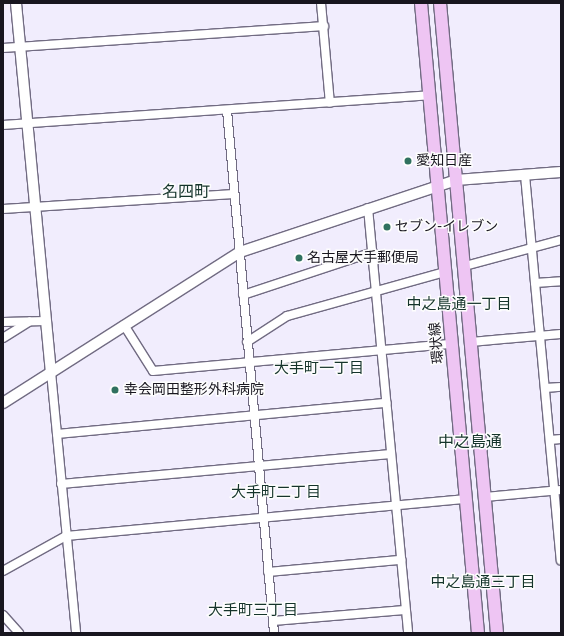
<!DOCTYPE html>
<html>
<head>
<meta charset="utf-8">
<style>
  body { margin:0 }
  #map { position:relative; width:564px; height:636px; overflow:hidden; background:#f1edfd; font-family:"Fira Sans Condensed","Noto Sans JP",sans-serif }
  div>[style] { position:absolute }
  .roads { filter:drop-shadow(1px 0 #716b82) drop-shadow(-1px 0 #716b82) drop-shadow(0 1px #716b82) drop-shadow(0 -1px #716b82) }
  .minor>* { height:8px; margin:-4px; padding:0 4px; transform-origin:4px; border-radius:4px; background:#fff }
  .tertiary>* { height:10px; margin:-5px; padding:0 5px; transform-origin:5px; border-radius:5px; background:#fff }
  .primary>* { height:12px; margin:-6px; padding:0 6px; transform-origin:6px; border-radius:6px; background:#eec5f3 }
  .dots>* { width:11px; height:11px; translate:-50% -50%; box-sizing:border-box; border:2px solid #fdfdfd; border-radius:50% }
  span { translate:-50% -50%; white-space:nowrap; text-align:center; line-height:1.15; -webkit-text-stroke:3px #fdfdfd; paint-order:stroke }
  .poi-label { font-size:14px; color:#18161f }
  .left { translate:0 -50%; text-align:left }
  .street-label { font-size:14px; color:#18161f }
  .neighbourhood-label { font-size:15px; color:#15342b }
  .quarter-label { font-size:16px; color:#15342b }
  .frame { position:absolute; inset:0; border:4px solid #18161f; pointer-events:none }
</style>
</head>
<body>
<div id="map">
  <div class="roads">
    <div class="minor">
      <div style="left:321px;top:3px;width:100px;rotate:84.9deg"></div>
      <div style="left:3px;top:48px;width:322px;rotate:-3.9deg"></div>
      <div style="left:227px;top:110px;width:525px;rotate:84.86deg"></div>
      <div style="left:3px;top:125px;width:427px;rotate:-4deg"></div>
      <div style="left:525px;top:175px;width:387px;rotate:84.7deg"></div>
      <div style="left:368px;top:208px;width:427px;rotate:84.6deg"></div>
      <div style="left:3px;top:209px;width:231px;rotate:-3.7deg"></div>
      <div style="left:465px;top:266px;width:99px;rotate:-15.2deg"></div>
      <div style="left:535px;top:283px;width:26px;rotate:-4deg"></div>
      <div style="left:243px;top:295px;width:137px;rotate:-18.3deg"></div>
      <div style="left:3px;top:322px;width:43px;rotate:-1.3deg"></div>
      <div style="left:124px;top:325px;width:54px;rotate:57.8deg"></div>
      <div style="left:153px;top:371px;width:300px;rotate:-5.2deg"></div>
      <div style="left:3px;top:338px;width:31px;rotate:-32deg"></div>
      <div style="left:247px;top:342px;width:48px;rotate:-33deg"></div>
      <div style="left:287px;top:316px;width:164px;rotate:-15.6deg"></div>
      <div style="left:471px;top:342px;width:90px;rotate:-5.1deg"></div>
      <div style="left:51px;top:372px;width:262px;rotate:84.5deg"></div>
      <div style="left:545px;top:388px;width:16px;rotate:-4deg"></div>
      <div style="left:57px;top:434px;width:331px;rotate:-5.4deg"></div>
      <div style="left:550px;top:440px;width:11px;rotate:-5deg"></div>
      <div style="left:61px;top:484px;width:331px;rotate:-5.2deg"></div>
      <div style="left:485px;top:497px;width:76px;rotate:-5.3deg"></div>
      <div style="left:3px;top:571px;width:72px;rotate:-29.1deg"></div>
      <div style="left:66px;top:536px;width:402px;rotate:-5.3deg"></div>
      <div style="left:268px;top:572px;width:134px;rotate:-5.2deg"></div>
      <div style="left:3px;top:615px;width:24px;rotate:48deg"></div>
      <div style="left:273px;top:621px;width:132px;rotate:-4.8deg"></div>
    </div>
    <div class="tertiary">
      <div style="left:16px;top:3px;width:371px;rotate:84.6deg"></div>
      <div style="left:3px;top:403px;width:281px;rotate:-32.5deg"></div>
      <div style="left:240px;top:252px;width:228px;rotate:-18.4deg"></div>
      <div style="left:456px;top:180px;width:105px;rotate:-4.4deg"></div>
    </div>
    <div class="primary">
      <div style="left:421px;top:3px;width:633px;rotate:84.83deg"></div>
      <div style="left:440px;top:3px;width:633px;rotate:84.83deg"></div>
    </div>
  </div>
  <div class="dots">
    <div style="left:408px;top:161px;background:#30715f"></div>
    <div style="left:387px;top:227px;background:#30715f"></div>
    <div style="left:299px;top:258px;background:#30715f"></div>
    <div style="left:115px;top:390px;background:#30715f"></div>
  </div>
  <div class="poi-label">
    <span class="left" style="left:416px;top:161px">愛知日産</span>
    <span class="left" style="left:395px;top:227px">セブン-イレブン</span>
    <span class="left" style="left:307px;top:258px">名古屋大手郵便局</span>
    <span class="left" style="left:124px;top:390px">幸会岡田整形外科病院</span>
  </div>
  <div class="street-label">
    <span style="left:437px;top:343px;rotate:-95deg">環状線</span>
  </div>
  <div class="neighbourhood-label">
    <span style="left:459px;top:305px">中之島通一丁目</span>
    <span style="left:319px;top:369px">大手町一丁目</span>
    <span style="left:276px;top:493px">大手町二丁目</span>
    <span style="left:483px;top:583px">中之島通三丁目</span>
    <span style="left:253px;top:611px">大手町三丁目</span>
  </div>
  <div class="quarter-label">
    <span style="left:186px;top:192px">名四町</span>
    <span style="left:470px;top:442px">中之島通</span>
  </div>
  <div class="frame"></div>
</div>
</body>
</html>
